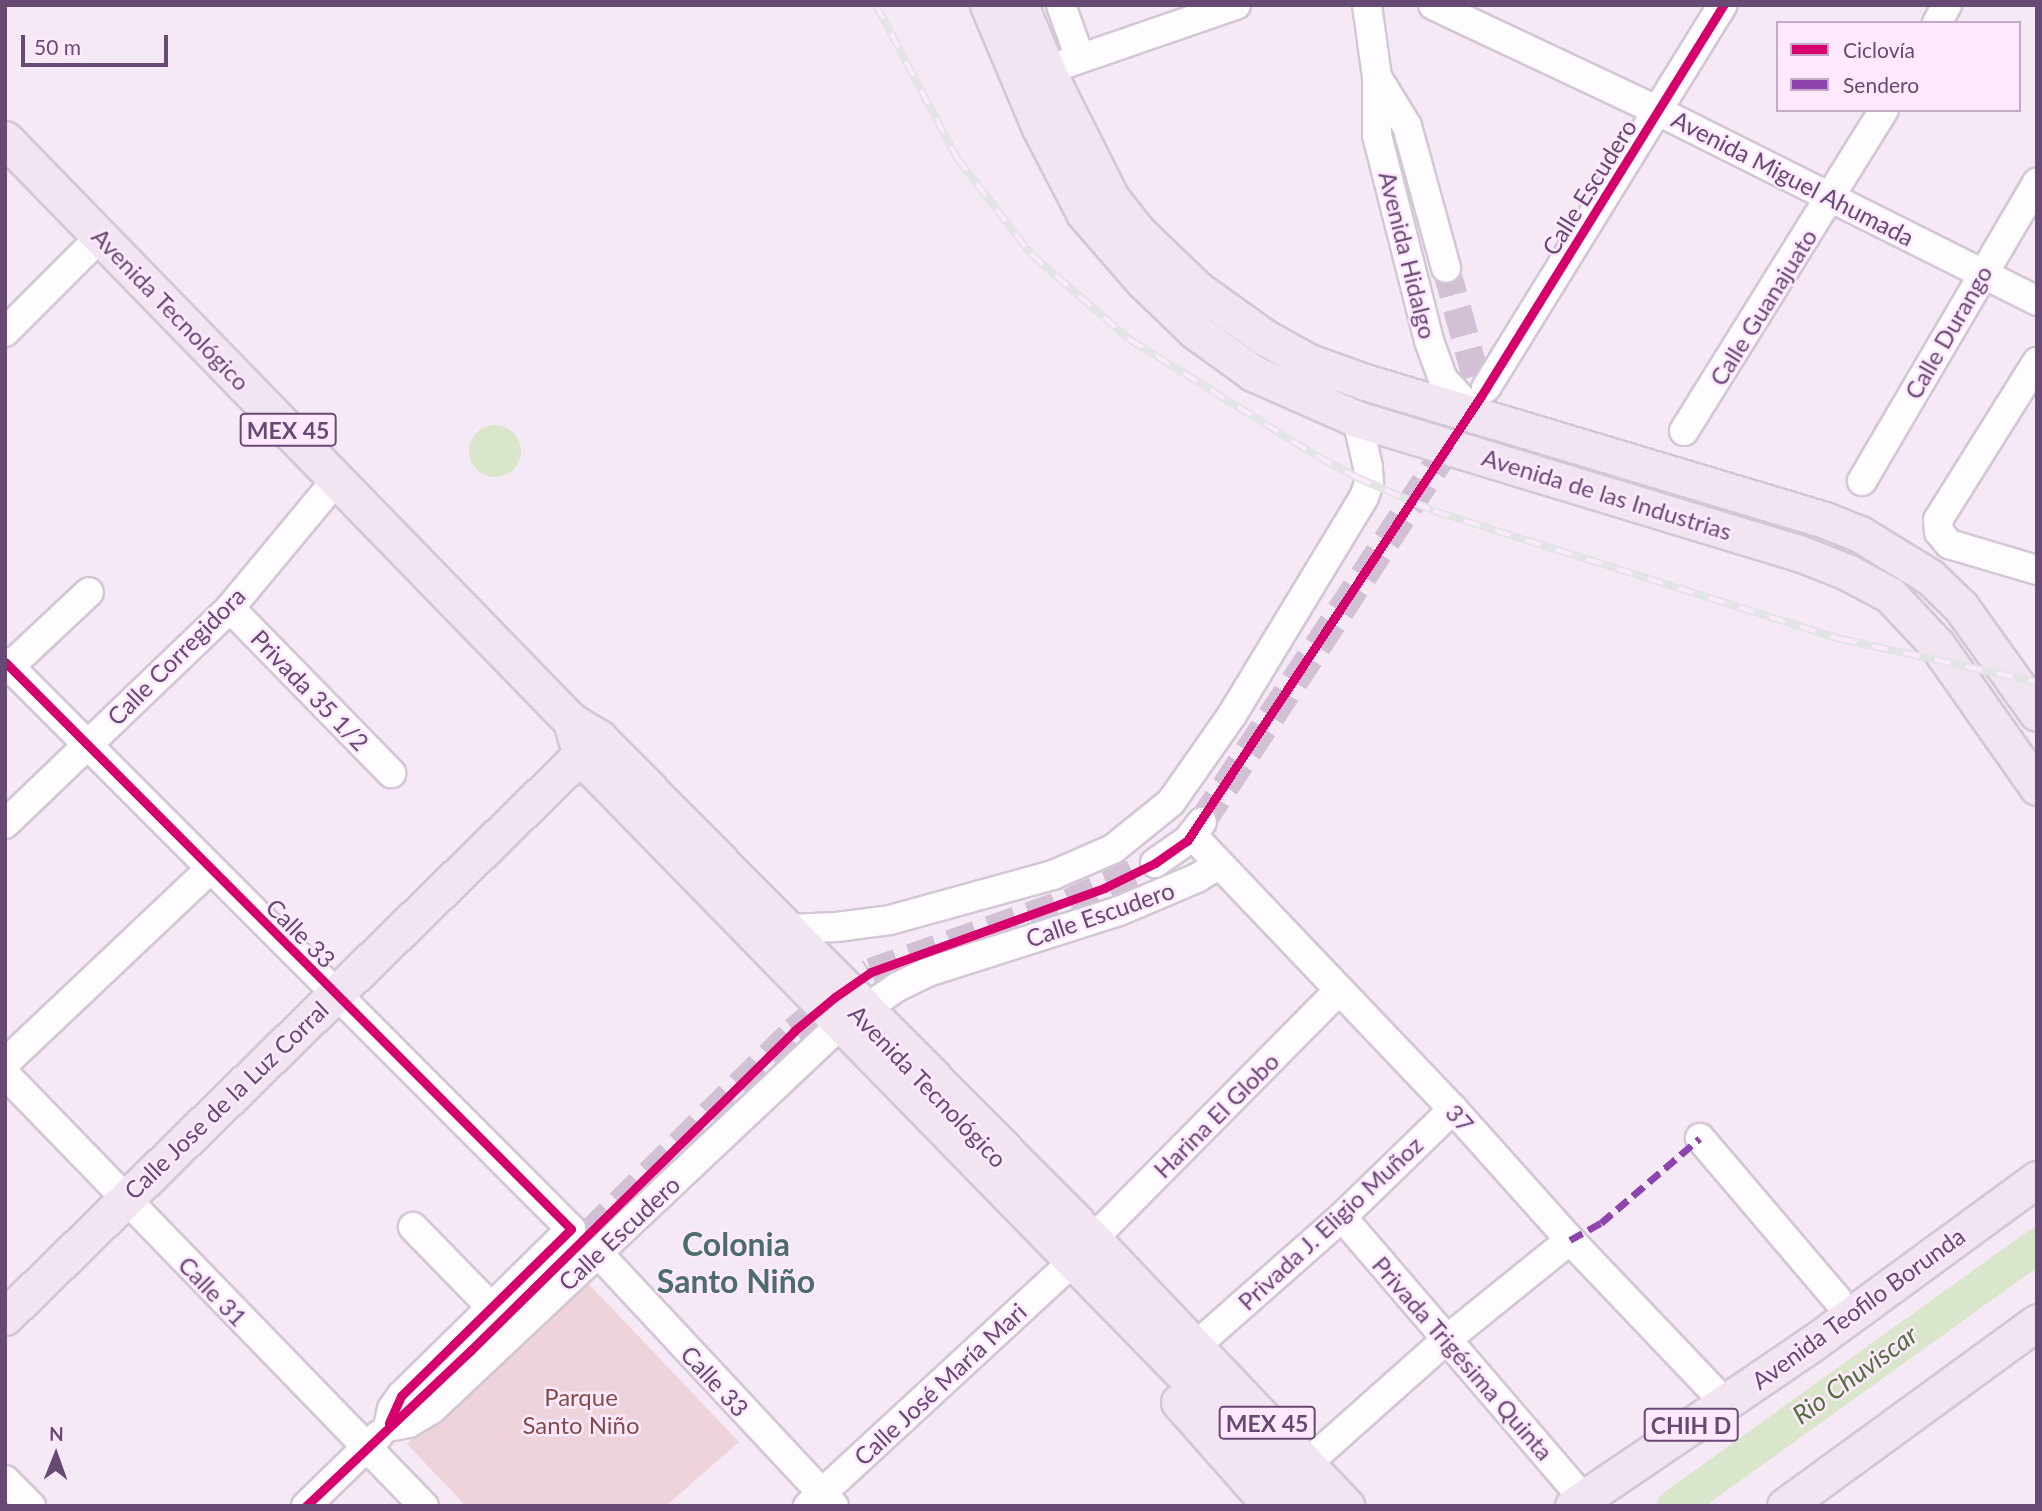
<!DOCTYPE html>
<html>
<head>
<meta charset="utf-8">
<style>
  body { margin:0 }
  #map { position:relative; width:2042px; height:1511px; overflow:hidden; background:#f6e9f6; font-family:Lato,sans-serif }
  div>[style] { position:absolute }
  .green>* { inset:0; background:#eed4da }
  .water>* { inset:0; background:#dae6cb }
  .round { border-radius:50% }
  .river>* { height:35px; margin:-17.5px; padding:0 17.5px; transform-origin:17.5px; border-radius:17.5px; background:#dae6cb }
  .minor-tunnel>* { height:28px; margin-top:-14px; transform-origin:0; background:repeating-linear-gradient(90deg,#d2c1d5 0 28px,transparent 0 42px) }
  .roads { filter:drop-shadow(2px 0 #d3c7d6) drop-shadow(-2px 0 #d3c7d6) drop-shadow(0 2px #d3c7d6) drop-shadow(0 -2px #d3c7d6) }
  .minor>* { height:28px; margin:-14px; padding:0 14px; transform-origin:14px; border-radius:14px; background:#fefcfe }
  .major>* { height:35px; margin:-17.5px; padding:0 17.5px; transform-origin:17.5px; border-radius:17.5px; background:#f2e5f2 }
  .rail>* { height:8px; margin-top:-4px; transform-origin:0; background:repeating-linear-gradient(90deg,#fee9ff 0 16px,#e2e4e5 0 32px); box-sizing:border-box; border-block:2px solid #e2e4e5 }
  .quiet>* { height:7px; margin-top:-3.5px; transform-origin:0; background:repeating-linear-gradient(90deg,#8e44ad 0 14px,transparent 0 21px) }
  .cycleway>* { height:9px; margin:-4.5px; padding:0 4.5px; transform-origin:4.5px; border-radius:4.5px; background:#d6006c }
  span { translate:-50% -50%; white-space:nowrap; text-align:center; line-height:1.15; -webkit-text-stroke:5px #fee9ff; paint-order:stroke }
  .shield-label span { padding:2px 5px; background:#fee9ff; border:2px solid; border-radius:5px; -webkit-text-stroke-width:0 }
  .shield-label { font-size:23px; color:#674a73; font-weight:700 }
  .street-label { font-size:24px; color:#674a73 }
  .park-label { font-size:24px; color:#844c48 }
  .water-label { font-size:26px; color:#55713b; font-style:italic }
  .district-label { font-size:32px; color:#4c6d6e; font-weight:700 }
  .frame { position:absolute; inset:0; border:7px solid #674a73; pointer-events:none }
  .legend { position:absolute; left:1776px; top:21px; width:245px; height:91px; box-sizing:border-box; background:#fee9ff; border:2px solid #c2a9c7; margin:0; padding:9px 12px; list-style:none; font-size:21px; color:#674a73 }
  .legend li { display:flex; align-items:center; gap:14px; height:35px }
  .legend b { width:35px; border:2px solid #c2a9c7 }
  .north { position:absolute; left:21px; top:1420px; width:70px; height:70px; -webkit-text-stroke:5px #fee9ff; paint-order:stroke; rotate:1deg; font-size:19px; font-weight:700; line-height:28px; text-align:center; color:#674a73 }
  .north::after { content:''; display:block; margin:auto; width:24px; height:32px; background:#674a73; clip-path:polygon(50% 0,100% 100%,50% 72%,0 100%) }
  .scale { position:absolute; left:21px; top:35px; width:147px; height:32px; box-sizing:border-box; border:4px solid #674a73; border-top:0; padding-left:9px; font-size:21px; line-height:24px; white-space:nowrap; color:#674a73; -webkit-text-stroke:5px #fee9ff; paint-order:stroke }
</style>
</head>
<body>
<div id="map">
  <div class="green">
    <div style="clip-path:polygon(585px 1280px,739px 1442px,666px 1506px,466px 1506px,407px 1444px)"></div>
  </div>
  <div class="water">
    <div class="round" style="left:469px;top:425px;width:52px;height:52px"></div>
  </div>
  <div class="river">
    <div style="left:1674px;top:1506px;width:447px;rotate:-35.7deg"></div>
  </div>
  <div class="minor-tunnel">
    <div style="left:1446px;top:268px;width:133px;rotate:74.7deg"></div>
    <div style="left:1202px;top:822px;width:508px;rotate:-56.72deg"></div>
    <div style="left:470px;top:1351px;width:455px;rotate:-44.6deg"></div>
    <div style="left:794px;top:1031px;width:53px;rotate:-39.7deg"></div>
    <div style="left:835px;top:997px;width:44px;rotate:-34.8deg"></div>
    <div style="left:871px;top:972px;width:210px;rotate:-19.5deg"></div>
    <div style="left:1069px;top:902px;width:94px;rotate:-24.4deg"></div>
  </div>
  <div class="roads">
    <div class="minor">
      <div style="left:1061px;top:5px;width:56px;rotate:70.3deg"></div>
      <div style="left:1367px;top:5px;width:73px;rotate:82.1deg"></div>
      <div style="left:1377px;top:77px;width:58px;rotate:90deg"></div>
      <div style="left:1377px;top:135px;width:212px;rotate:75.8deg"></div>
      <div style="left:1429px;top:341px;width:40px;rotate:69.8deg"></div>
      <div style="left:1443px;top:379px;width:53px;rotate:47.3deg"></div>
      <div style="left:1433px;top:5px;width:249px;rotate:25.2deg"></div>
      <div style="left:1658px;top:111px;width:424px;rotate:26.6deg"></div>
      <div style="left:1937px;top:23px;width:21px;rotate:-61deg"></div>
      <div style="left:1047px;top:70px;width:200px;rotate:-19deg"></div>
      <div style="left:1377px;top:77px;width:57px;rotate:58.5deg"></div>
      <div style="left:1407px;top:126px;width:147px;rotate:74.6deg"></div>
      <div style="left:5px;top:332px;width:134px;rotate:-45deg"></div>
      <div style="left:2037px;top:362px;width:186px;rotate:122.1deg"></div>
      <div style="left:1938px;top:520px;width:12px;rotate:85deg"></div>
      <div style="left:1939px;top:532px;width:16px;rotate:50deg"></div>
      <div style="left:1949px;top:544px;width:92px;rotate:16.5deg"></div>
      <div style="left:1486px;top:388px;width:450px;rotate:-58.3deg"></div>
      <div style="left:1684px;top:431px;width:378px;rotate:-58.1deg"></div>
      <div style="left:1862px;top:481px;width:346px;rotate:-59.6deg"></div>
      <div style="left:230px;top:608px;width:231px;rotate:45.7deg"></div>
      <div style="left:5px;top:662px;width:801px;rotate:45.05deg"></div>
      <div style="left:571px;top:1229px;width:238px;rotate:135.5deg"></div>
      <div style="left:401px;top:1396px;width:16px;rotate:125deg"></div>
      <div style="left:392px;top:1409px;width:18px;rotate:103deg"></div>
      <div style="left:5px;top:671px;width:115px;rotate:-43.2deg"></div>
      <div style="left:5px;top:824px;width:312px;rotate:-43.8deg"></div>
      <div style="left:230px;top:608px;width:168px;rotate:-50.3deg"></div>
      <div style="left:1192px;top:835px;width:378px;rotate:46.4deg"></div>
      <div style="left:1453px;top:1109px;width:176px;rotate:48.2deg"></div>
      <div style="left:1570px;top:1240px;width:225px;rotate:46.4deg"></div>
      <div style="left:1155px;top:863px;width:39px;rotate:-35deg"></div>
      <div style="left:1187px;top:841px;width:24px;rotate:-52deg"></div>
      <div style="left:786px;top:929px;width:51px;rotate:-2.2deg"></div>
      <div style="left:837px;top:927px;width:53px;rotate:-7.5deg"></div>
      <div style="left:890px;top:920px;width:169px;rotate:-15.4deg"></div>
      <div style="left:1053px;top:875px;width:65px;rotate:-23.4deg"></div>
      <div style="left:1113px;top:849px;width:75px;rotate:-39deg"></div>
      <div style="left:1171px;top:802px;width:106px;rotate:-55deg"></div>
      <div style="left:1232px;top:715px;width:255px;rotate:-58.8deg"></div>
      <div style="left:1364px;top:497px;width:15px;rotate:-70deg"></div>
      <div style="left:1369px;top:483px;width:16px;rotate:-94deg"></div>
      <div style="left:1368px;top:467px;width:49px;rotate:-102.9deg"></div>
      <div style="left:864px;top:1010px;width:40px;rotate:-34.9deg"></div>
      <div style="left:897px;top:987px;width:34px;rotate:-26deg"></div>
      <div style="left:928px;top:972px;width:201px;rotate:-17.7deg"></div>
      <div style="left:1119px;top:911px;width:85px;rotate:-22.9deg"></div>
      <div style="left:1197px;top:878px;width:26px;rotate:-32deg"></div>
      <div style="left:5px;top:1063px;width:282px;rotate:-43.4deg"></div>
      <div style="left:5px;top:1074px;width:602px;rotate:45.88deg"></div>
      <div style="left:1700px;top:1138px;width:211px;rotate:49.6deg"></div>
      <div style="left:1342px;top:1217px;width:370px;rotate:49.4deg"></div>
      <div style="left:413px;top:1227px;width:110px;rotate:45.7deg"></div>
      <div style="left:1093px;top:1239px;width:350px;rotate:-45.3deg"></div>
      <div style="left:598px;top:1253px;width:346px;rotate:47deg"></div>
      <div style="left:1207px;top:1336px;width:180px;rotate:-41.4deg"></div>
      <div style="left:1342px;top:1217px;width:155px;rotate:-44.2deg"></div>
      <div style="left:388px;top:1427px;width:21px;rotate:-11deg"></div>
      <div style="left:409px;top:1423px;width:26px;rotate:-31deg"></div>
      <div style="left:431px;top:1410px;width:563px;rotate:-43.27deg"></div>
      <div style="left:1319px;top:1453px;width:170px;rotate:-41.7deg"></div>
      <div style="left:1446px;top:1340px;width:159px;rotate:-38.9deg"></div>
      <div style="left:5px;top:1480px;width:37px;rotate:45deg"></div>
      <div style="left:306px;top:1506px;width:102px;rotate:-44.2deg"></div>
      <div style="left:808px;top:1506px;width:359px;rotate:-42.7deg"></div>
    </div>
    <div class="major">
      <div style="left:988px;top:5px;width:134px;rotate:67.1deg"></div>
      <div style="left:1040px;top:128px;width:96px;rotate:62.6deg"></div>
      <div style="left:1084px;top:213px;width:91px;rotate:49deg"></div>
      <div style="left:1144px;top:282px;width:71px;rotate:43.9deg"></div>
      <div style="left:1195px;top:331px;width:72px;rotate:35.9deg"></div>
      <div style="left:1253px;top:373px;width:114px;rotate:23.9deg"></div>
      <div style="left:1357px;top:419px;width:459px;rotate:16.9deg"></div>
      <div style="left:1796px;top:552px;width:55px;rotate:21.4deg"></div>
      <div style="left:1847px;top:572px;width:49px;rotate:28.1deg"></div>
      <div style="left:1890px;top:595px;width:69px;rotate:46.8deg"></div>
      <div style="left:1937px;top:645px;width:174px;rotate:54.8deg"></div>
      <div style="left:1020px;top:5px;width:70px;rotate:67.4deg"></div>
      <div style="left:1047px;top:70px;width:143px;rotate:63.4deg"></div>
      <div style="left:1111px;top:198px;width:43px;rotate:51.5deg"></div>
      <div style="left:1138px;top:232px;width:82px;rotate:44deg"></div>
      <div style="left:1197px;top:289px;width:82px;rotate:35.6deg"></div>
      <div style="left:1264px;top:337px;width:51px;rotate:29.1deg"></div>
      <div style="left:1309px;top:362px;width:59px;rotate:19.7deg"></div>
      <div style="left:1365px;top:382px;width:480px;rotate:16.7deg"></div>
      <div style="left:1825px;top:520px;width:38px;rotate:22deg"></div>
      <div style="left:1860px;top:534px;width:82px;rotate:31.6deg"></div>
      <div style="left:1930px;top:577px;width:43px;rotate:44.1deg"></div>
      <div style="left:1961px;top:607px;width:130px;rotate:54.4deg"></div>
      <div style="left:5px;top:139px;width:812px;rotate:45.8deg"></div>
      <div style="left:571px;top:721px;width:33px;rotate:31deg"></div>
      <div style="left:599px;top:738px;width:704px;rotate:45.4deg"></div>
      <div style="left:1093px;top:1239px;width:368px;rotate:46.5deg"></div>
      <div style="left:571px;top:721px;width:37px;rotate:74deg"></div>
      <div style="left:581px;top:757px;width:1047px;rotate:45.7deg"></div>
      <div style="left:5px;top:1317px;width:826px;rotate:-44.31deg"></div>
      <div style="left:1179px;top:1402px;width:139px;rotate:48.5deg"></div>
      <div style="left:1573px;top:1506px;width:287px;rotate:-34.2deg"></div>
      <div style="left:1810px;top:1345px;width:281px;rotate:-36.2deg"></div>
      <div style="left:1785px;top:1506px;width:312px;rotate:-36.1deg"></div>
    </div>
  </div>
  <div class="rail">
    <div style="left:876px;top:5px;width:173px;rotate:62.1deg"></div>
    <div style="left:957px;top:158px;width:121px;rotate:52.4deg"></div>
    <div style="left:1031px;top:254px;width:130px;rotate:40.9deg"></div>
    <div style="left:1129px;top:339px;width:221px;rotate:31.9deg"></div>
    <div style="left:1317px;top:456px;width:44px;rotate:28.3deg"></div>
    <div style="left:1356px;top:477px;width:85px;rotate:23.6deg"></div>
    <div style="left:1434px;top:511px;width:427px;rotate:17.5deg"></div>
    <div style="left:1841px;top:639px;width:201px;rotate:12.4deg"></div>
  </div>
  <div class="quiet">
    <div style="left:1570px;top:1240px;width:35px;rotate:-29deg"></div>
    <div style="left:1601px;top:1223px;width:130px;rotate:-40.6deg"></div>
  </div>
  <div class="cycleway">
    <div style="left:5px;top:662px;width:801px;rotate:45.05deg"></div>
    <div style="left:571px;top:1229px;width:238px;rotate:135.5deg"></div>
    <div style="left:401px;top:1396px;width:30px;rotate:114deg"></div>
    <div style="left:306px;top:1506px;width:226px;rotate:-43.4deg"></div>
    <div style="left:470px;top:1351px;width:455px;rotate:-44.6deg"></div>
    <div style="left:794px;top:1031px;width:53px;rotate:-39.7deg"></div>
    <div style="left:835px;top:997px;width:44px;rotate:-34.8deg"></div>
    <div style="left:871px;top:972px;width:248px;rotate:-19.8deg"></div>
    <div style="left:1104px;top:888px;width:57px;rotate:-26.1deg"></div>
    <div style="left:1155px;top:863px;width:39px;rotate:-35deg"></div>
    <div style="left:1187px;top:841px;width:533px;rotate:-56.55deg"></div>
    <div style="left:1481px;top:396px;width:460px;rotate:-58.2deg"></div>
  </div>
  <div class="shield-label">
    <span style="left:288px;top:430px">MEX 45</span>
    <span style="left:1267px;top:1423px">MEX 45</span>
    <span style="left:1691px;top:1425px">CHIH D</span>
  </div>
  <div class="street-label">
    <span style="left:1793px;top:178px;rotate:27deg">Avenida Miguel Ahumada</span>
    <span style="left:1589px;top:187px;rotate:-58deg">Calle Escudero</span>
    <span style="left:1408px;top:255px;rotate:76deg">Avenida Hidalgo</span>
    <span style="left:1763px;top:307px;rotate:-58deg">Calle Guanajuato</span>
    <span style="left:171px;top:309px;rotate:46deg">Avenida Tecnológico</span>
    <span style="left:1948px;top:332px;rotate:-60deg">Calle Durango</span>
    <span style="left:1607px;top:494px;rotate:17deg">Avenida de las Industrias</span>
    <span style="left:176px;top:656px;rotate:-45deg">Calle Corregidora</span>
    <span style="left:310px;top:690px;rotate:46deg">Privada 35 1/2</span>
    <span style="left:1100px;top:914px;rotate:-19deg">Calle Escudero</span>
    <span style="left:301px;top:933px;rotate:45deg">Calle 33</span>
    <span style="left:928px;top:1086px;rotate:46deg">Avenida Tecnológico</span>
    <span style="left:226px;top:1100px;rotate:-44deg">Calle Jose de la Luz Corral</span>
    <span style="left:1216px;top:1115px;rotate:-45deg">Harina El Globo</span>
    <span style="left:1460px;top:1118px;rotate:48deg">37</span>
    <span style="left:1330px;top:1223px;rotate:-43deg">Privada J. Eligio Muñoz</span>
    <span style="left:619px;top:1233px;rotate:-43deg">Calle Escudero</span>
    <span style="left:213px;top:1291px;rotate:46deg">Calle 31</span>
    <span style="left:1858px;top:1308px;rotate:-36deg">Avenida Teofilo Borunda</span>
    <span style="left:1463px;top:1358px;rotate:49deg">Privada Trigésima Quinta</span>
    <span style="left:715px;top:1381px;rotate:47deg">Calle 33</span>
    <span style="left:940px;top:1384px;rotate:-43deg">Calle José María Mari</span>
  </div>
  <div class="park-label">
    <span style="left:581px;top:1411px">Parque<br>Santo Niño</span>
  </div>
  <div class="water-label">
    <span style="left:1855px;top:1375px;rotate:-36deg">Rio Chuviscar</span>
  </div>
  <div class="district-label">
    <span style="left:736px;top:1263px">Colonia<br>Santo Niño</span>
  </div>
  <div class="frame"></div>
  <ul class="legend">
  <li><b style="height:9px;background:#d6006c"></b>Ciclovía</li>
  <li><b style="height:9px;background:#8e44ad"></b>Sendero</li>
  </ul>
  <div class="north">N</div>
  <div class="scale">50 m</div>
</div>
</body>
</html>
